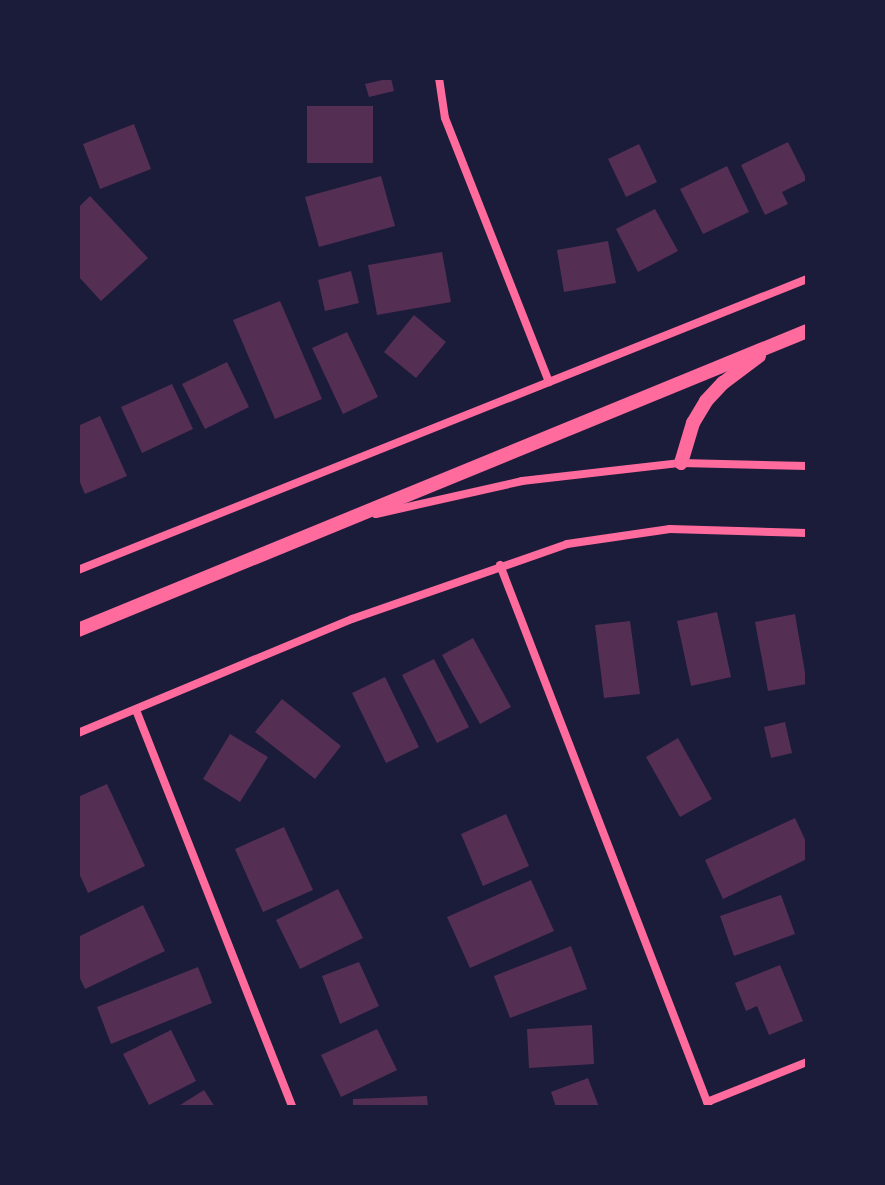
<!DOCTYPE html>
<html>
<head>
<meta charset="utf-8">
<style>
  body { margin:0 }
  #map { position:relative; width:885px; height:1185px; overflow:hidden; background:#1b1b3a; font-family:Jost,sans-serif }
  div>[style] { position:absolute }
  .building>* { inset:0; background:#542f53 }
  .minor>* { height:8px; margin:-4px; padding:0 4px; transform-origin:4px; border-radius:4px; background:#ff6b9d }
  .tertiary>* { height:14px; margin:-7px; padding:0 7px; transform-origin:7px; border-radius:7px; background:#ff6b9d }
  span { translate:-50% -50%; white-space:nowrap; text-align:center; line-height:1.15; -webkit-text-stroke:7px #1b1b3a; paint-order:stroke }
  .frame { position:absolute; inset:0; border:80px solid #1b1b3a; pointer-events:none }
</style>
</head>
<body>
<div id="map">
  <div class="building">
    <div style="clip-path:polygon(391px 78px,394px 91px,369px 97px,365px 84px)"></div>
    <div style="clip-path:polygon(307px 106px,373px 106px,373px 163px,307px 163px)"></div>
    <div style="clip-path:polygon(134px 124px,151px 169px,100px 189px,83px 144px)"></div>
    <div style="clip-path:polygon(788px 142px,807px 180px,782px 192px,788px 204px,765px 215px,741px 165px)"></div>
    <div style="clip-path:polygon(639px 144px,657px 182px,626px 197px,608px 159px)"></div>
    <div style="clip-path:polygon(727px 166px,749px 212px,703px 234px,680px 189px)"></div>
    <div style="clip-path:polygon(381px 176px,395px 226px,319px 247px,305px 197px)"></div>
    <div style="clip-path:polygon(90px 196px,148px 258px,101px 301px,78px 276px,78px 208px)"></div>
    <div style="clip-path:polygon(655px 209px,678px 251px,638px 272px,616px 229px)"></div>
    <div style="clip-path:polygon(608px 241px,616px 283px,564px 292px,557px 250px)"></div>
    <div style="clip-path:polygon(442px 252px,451px 302px,377px 315px,368px 265px)"></div>
    <div style="clip-path:polygon(351px 271px,359px 303px,325px 311px,318px 280px)"></div>
    <div style="clip-path:polygon(280px 301px,322px 399px,275px 419px,233px 320px)"></div>
    <div style="clip-path:polygon(414px 315px,446px 342px,416px 378px,384px 352px)"></div>
    <div style="clip-path:polygon(347px 332px,378px 397px,343px 414px,312px 348px)"></div>
    <div style="clip-path:polygon(227px 362px,249px 407px,205px 429px,182px 384px)"></div>
    <div style="clip-path:polygon(172px 384px,193px 429px,142px 453px,121px 407px)"></div>
    <div style="clip-path:polygon(100px 416px,127px 476px,85px 494px,78px 478px,78px 426px)"></div>
    <div style="clip-path:polygon(717px 612px,731px 677px,691px 686px,677px 621px)"></div>
    <div style="clip-path:polygon(795px 614px,807px 684px,768px 691px,755px 622px)"></div>
    <div style="clip-path:polygon(630px 621px,640px 694px,604px 698px,595px 625px)"></div>
    <div style="clip-path:polygon(473px 638px,511px 707px,480px 724px,442px 655px)"></div>
    <div style="clip-path:polygon(434px 659px,469px 727px,437px 743px,402px 675px)"></div>
    <div style="clip-path:polygon(385px 677px,419px 747px,386px 763px,352px 693px)"></div>
    <div style="clip-path:polygon(282px 699px,341px 746px,315px 779px,255px 732px)"></div>
    <div style="clip-path:polygon(785px 722px,792px 753px,771px 758px,764px 727px)"></div>
    <div style="clip-path:polygon(230px 734px,268px 757px,240px 802px,203px 779px)"></div>
    <div style="clip-path:polygon(678px 738px,712px 799px,680px 817px,646px 757px)"></div>
    <div style="clip-path:polygon(107px 784px,145px 866px,88px 893px,78px 871px,78px 797px)"></div>
    <div style="clip-path:polygon(506px 814px,529px 866px,483px 886px,461px 834px)"></div>
    <div style="clip-path:polygon(795px 818px,807px 844px,807px 859px,723px 899px,705px 860px)"></div>
    <div style="clip-path:polygon(284px 827px,313px 890px,263px 912px,235px 849px)"></div>
    <div style="clip-path:polygon(531px 880px,554px 931px,470px 968px,447px 917px)"></div>
    <div style="clip-path:polygon(338px 889px,363px 938px,300px 969px,276px 920px)"></div>
    <div style="clip-path:polygon(781px 895px,795px 934px,734px 956px,720px 916px)"></div>
    <div style="clip-path:polygon(143px 905px,165px 951px,85px 989px,78px 974px,78px 937px)"></div>
    <div style="clip-path:polygon(571px 946px,587px 989px,510px 1018px,494px 976px)"></div>
    <div style="clip-path:polygon(359px 962px,379px 1006px,340px 1024px,322px 976px)"></div>
    <div style="clip-path:polygon(780px 965px,803px 1021px,769px 1035px,757px 1006px,746px 1011px,735px 983px)"></div>
    <div style="clip-path:polygon(198px 967px,212px 1003px,111px 1044px,97px 1007px)"></div>
    <div style="clip-path:polygon(592px 1025px,594px 1064px,529px 1068px,527px 1029px)"></div>
    <div style="clip-path:polygon(377px 1029px,397px 1070px,341px 1097px,321px 1055px)"></div>
    <div style="clip-path:polygon(171px 1030px,196px 1081px,149px 1105px,123px 1054px)"></div>
    <div style="clip-path:polygon(588px 1078px,599px 1107px,556px 1107px,551px 1092px)"></div>
    <div style="clip-path:polygon(204px 1090px,215px 1107px,177px 1107px)"></div>
    <div style="clip-path:polygon(427px 1096px,428px 1107px,353px 1107px,353px 1099px)"></div>
  </div>
  <div class="minor">
    <div style="left:439px;top:78px;width:40px;rotate:81.5deg"></div>
    <div style="left:445px;top:118px;width:284px;rotate:68.5deg"></div>
    <div style="left:376px;top:514px;width:150px;rotate:-12.7deg"></div>
    <div style="left:522px;top:481px;width:160px;rotate:-6.5deg"></div>
    <div style="left:681px;top:463px;width:126px;rotate:1.4deg"></div>
    <div style="left:500px;top:565px;width:581px;rotate:68.91deg"></div>
    <div style="left:78px;top:570px;width:785px;rotate:-21.76deg"></div>
    <div style="left:136px;top:710px;width:427px;rotate:68.5deg"></div>
    <div style="left:78px;top:733px;width:297px;rotate:-22.6deg"></div>
    <div style="left:352px;top:619px;width:228px;rotate:-19.2deg"></div>
    <div style="left:567px;top:544px;width:104px;rotate:-8.3deg"></div>
    <div style="left:670px;top:529px;width:137px;rotate:1.7deg"></div>
    <div style="left:707px;top:1102px;width:108px;rotate:-21.8deg"></div>
  </div>
  <div class="tertiary">
    <div style="left:681px;top:463px;width:42px;rotate:-73.3deg"></div>
    <div style="left:693px;top:423px;width:26px;rotate:-59deg"></div>
    <div style="left:706px;top:401px;width:25px;rotate:-47deg"></div>
    <div style="left:723px;top:383px;width:45px;rotate:-36.9deg"></div>
    <div style="left:78px;top:630px;width:788px;rotate:-22.3deg"></div>
  </div>
  <div class="frame"></div>
</div>
</body>
</html>
